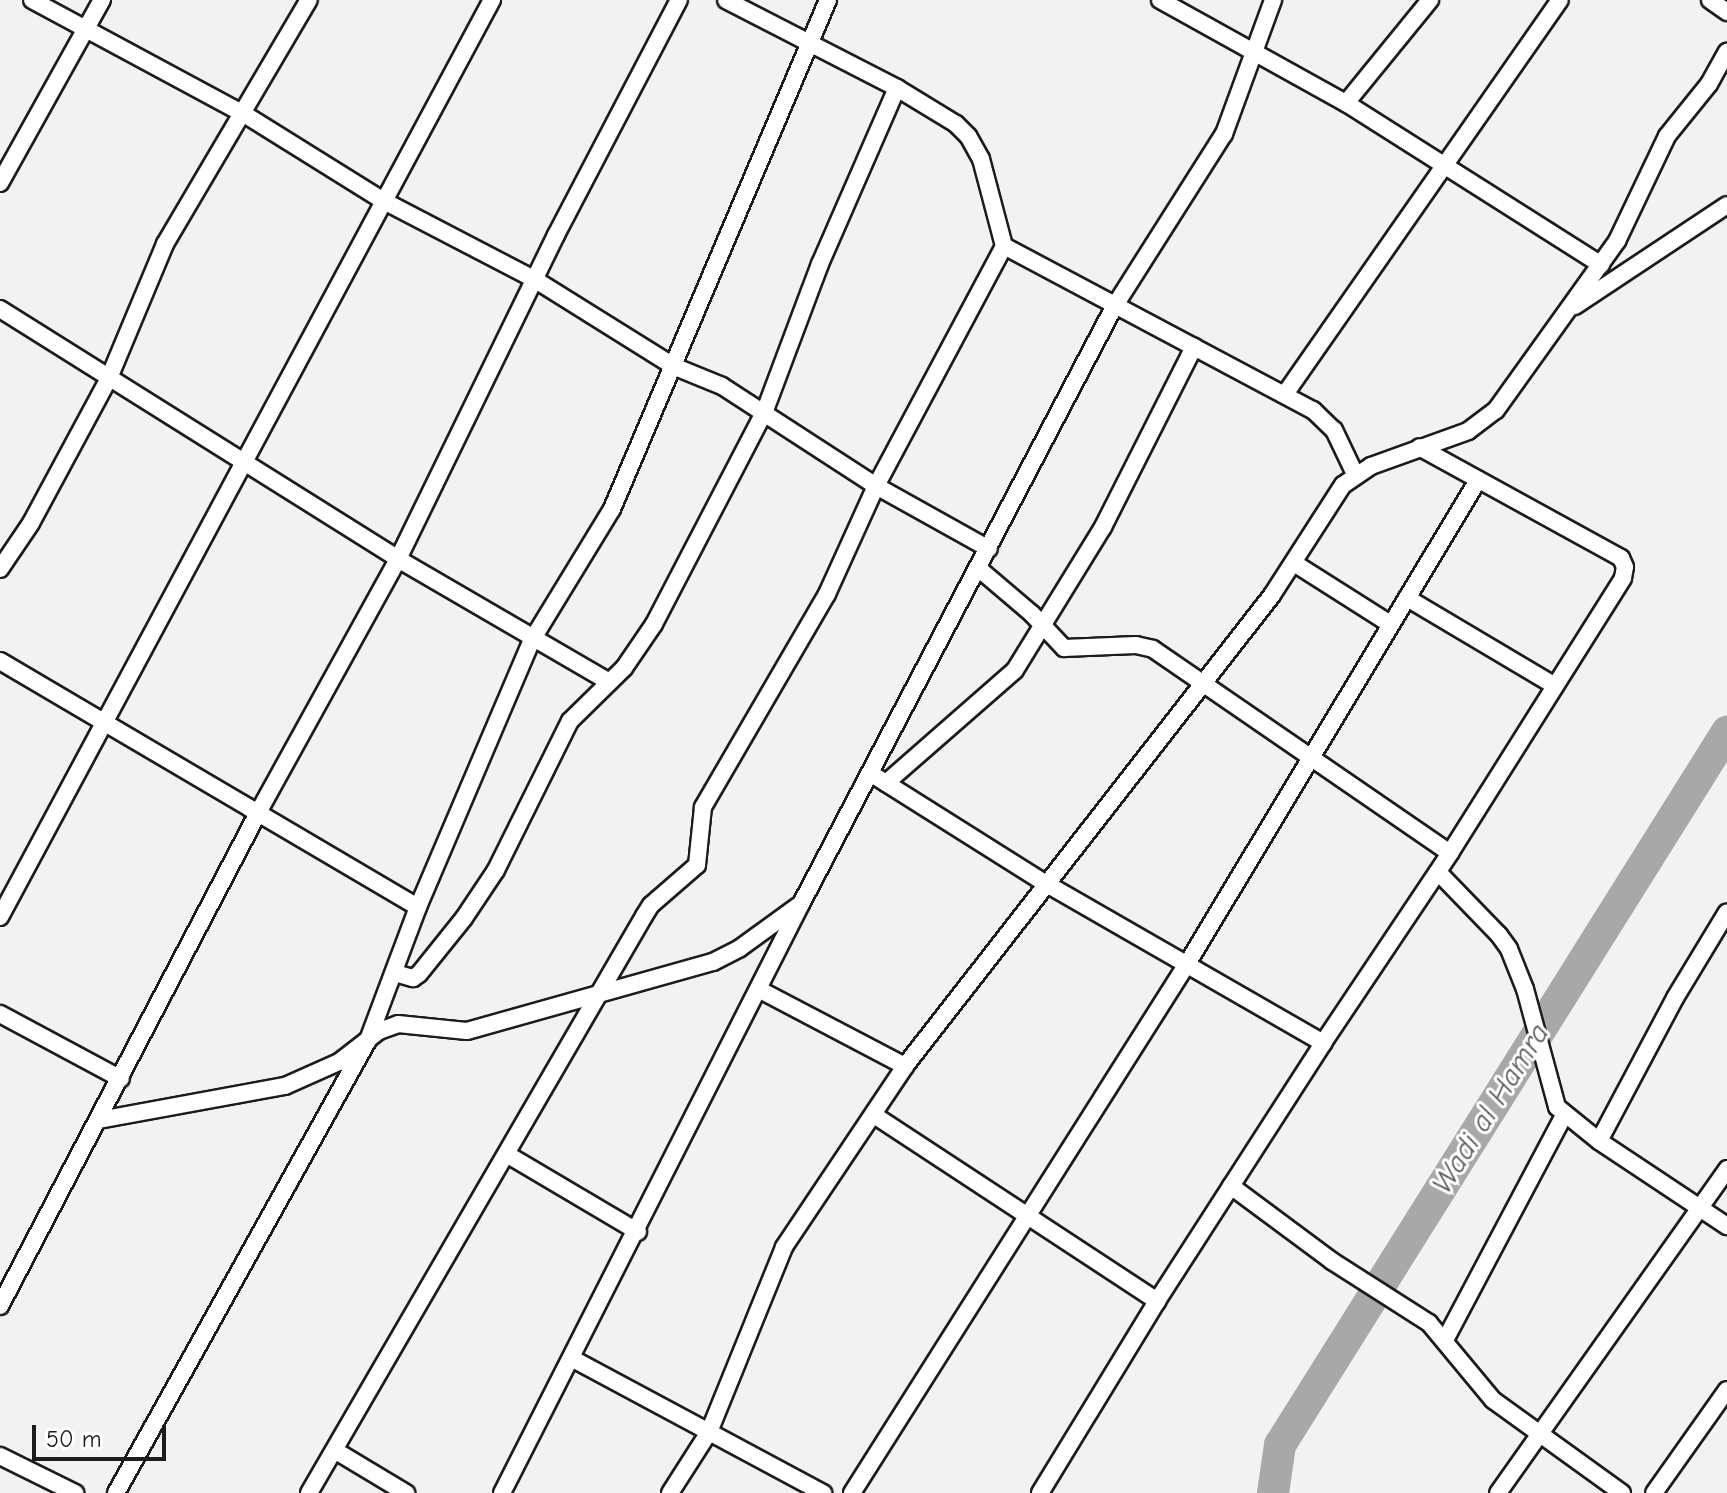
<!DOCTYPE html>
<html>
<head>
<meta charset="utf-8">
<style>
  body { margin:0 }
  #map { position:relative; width:1727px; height:1493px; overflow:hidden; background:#f2f2f2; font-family:"Comic Neue",sans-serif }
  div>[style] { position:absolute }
  .river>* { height:32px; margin:-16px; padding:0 16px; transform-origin:16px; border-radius:16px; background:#a8a8a8 }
  .roads { filter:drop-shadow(2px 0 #1c1c1c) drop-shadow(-2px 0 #1c1c1c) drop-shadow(0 2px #1c1c1c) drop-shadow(0 -2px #1c1c1c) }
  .minor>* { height:16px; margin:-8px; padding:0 8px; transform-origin:8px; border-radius:8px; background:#fff }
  span { translate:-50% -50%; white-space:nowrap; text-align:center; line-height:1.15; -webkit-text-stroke:6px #fff; paint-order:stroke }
  .water-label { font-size:30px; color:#5b5b5b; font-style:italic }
  .scale { position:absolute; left:32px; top:1425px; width:134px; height:36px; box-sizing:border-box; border:4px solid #1c1c1c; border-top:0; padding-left:10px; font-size:24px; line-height:28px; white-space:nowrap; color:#1c1c1c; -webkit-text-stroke:6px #fff; paint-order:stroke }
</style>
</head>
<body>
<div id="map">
  <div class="river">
    <div style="left:1273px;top:1493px;width:49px;rotate:-81.7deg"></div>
    <div style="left:1280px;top:1445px;width:842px;rotate:-57.92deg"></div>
  </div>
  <div class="roads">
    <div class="minor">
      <div style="left:32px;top:0;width:241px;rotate:28.3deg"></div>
      <div style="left:244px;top:114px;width:165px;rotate:31.9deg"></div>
      <div style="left:384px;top:201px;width:169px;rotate:27.5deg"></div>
      <div style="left:534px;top:279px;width:164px;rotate:32deg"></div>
      <div style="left:673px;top:366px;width:53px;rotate:22.2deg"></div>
      <div style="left:722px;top:386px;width:184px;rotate:33deg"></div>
      <div style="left:876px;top:486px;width:129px;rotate:29.1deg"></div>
      <div style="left:1160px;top:0;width:213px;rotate:29deg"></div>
      <div style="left:1346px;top:103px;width:302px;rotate:32.4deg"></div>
      <div style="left:1710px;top:0;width:21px;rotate:35deg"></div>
      <div style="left:1346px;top:103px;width:133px;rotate:-50.8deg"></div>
      <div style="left:0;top:183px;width:210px;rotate:-60.9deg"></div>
      <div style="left:1004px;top:246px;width:350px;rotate:28deg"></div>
      <div style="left:1313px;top:410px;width:29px;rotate:44deg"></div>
      <div style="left:1334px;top:430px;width:49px;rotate:64.5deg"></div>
      <div style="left:1575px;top:306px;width:182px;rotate:-33.6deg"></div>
      <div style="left:0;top:309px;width:470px;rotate:32.1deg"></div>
      <div style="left:398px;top:559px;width:244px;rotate:30.2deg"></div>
      <div style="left:1285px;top:394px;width:480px;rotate:-55.1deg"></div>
      <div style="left:1294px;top:563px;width:114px;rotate:32.4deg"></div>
      <div style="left:978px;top:568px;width:71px;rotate:40.4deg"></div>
      <div style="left:1032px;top:614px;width:47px;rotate:46.7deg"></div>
      <div style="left:1064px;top:648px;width:72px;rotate:-2.4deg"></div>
      <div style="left:1136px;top:645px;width:17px;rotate:13deg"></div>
      <div style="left:1153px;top:649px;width:360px;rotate:34.5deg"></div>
      <div style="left:0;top:569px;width:55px;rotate:-56deg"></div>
      <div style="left:31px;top:523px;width:165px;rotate:-61.7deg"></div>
      <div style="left:109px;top:378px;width:145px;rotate:-67.3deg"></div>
      <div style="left:165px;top:244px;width:283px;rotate:-59.5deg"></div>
      <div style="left:1407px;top:598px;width:172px;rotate:30.7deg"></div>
      <div style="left:0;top:661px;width:485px;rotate:30.5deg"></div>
      <div style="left:878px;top:778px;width:197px;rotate:32.2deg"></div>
      <div style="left:1045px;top:883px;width:321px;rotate:29.9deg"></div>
      <div style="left:886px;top:783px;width:171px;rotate:-41.2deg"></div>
      <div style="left:1015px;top:670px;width:168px;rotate:-58.4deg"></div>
      <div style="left:1103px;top:527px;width:202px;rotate:-63.2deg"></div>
      <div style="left:1438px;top:872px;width:88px;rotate:45.9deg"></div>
      <div style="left:1499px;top:935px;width:17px;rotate:54deg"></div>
      <div style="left:1509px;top:949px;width:43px;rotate:68.2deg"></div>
      <div style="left:1525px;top:989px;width:122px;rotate:74.8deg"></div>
      <div style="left:1557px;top:1107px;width:54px;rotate:39deg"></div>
      <div style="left:1599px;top:1141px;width:154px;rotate:33.6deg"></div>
      <div style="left:0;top:917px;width:1041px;rotate:-61.79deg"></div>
      <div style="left:395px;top:973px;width:19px;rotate:16deg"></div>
      <div style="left:413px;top:978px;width:7px;rotate:-34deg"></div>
      <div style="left:419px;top:974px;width:72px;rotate:-51.2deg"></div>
      <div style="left:464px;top:918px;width:58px;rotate:-56.3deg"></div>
      <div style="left:496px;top:870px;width:166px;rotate:-63.6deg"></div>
      <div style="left:570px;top:721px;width:76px;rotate:-44.5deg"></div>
      <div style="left:624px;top:668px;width:53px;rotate:-55.7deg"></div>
      <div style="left:654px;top:624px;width:238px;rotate:-62.5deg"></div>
      <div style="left:764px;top:413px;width:159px;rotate:-69.4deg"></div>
      <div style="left:820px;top:264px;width:192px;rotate:-66.4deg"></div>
      <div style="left:897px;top:88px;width:192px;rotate:-152.8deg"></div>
      <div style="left:760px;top:990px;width:164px;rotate:27.7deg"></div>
      <div style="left:0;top:1014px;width:137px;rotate:28.2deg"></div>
      <div style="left:874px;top:1115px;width:339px;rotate:33.3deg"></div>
      <div style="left:99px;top:1120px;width:189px;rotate:-10.4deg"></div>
      <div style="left:285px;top:1086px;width:59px;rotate:-24deg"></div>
      <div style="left:339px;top:1062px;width:51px;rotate:-37.8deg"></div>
      <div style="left:379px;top:1031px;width:20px;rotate:-20deg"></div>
      <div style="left:398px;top:1024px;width:69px;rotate:5.8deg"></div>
      <div style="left:467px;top:1031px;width:255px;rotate:-15.7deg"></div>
      <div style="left:713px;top:962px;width:30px;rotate:-27deg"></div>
      <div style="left:740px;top:948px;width:72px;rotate:-35.9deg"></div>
      <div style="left:1599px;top:1141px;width:162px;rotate:-62deg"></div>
      <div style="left:1675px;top:998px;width:100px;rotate:-58.8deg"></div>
      <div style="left:508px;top:1155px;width:151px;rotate:30.6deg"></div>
      <div style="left:1231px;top:1186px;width:126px;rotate:36.6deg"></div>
      <div style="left:1332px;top:1261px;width:115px;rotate:32.6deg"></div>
      <div style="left:1429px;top:1323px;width:100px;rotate:50.3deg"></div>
      <div style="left:1493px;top:1400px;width:159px;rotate:35.8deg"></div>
      <div style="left:0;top:1306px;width:559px;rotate:-62.38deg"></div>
      <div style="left:259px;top:811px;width:288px;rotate:-61.1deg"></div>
      <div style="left:398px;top:559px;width:360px;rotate:-64deg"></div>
      <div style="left:556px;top:235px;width:265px;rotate:-62.4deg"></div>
      <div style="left:1445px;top:1340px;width:255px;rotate:-62.1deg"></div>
      <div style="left:573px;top:1359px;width:284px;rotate:28.2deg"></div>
      <div style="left:336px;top:1451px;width:82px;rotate:31deg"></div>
      <div style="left:0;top:1456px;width:84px;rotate:26.3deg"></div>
      <div style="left:116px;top:1493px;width:518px;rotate:-60.91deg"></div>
      <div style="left:368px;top:1040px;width:142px;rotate:-69.4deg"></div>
      <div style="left:418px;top:907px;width:290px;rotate:-66.9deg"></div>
      <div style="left:532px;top:640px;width:153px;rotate:-58.6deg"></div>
      <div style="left:612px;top:509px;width:553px;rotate:-67.01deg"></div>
      <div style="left:309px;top:1493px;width:667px;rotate:-59.86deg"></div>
      <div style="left:644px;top:916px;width:13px;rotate:-58deg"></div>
      <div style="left:651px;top:905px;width:61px;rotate:-41deg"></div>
      <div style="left:697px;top:865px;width:58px;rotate:-84.1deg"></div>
      <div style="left:703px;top:807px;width:246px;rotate:-59.8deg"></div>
      <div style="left:827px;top:594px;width:119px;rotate:-65.6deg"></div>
      <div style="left:876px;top:486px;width:272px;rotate:-61.9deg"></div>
      <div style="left:1004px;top:246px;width:90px;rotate:-104.8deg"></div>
      <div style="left:981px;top:159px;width:26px;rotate:-119deg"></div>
      <div style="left:968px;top:136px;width:17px;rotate:-135deg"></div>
      <div style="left:956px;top:124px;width:69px;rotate:-148.6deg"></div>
      <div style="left:502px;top:1493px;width:661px;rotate:-63.09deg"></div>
      <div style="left:801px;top:904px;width:674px;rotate:-62.33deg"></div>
      <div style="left:1114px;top:307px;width:205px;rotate:-57.6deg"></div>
      <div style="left:1224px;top:134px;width:143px;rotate:-69.9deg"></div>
      <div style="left:670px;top:1493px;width:72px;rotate:-57.4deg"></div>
      <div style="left:709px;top:1432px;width:200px;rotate:-67.9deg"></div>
      <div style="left:784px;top:1247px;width:218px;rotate:-56.2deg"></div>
      <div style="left:905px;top:1066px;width:597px;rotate:-52.07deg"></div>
      <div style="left:1272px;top:595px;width:131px;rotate:-57.2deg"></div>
      <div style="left:1343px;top:485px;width:34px;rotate:-34deg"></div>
      <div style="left:1371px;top:466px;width:103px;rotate:-19.8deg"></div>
      <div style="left:1468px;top:431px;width:35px;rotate:-37deg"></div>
      <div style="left:1496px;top:410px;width:208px;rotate:-54.4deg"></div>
      <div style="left:1617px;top:241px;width:116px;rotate:-64.5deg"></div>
      <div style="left:1667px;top:136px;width:67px;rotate:-51.1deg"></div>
      <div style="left:1709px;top:84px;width:37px;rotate:-61deg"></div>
      <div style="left:852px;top:1493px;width:626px;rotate:-57.66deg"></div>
      <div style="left:1187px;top:964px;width:565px;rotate:-58.98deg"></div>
      <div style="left:1040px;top:1493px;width:225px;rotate:-58.6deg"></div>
      <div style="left:1157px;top:1301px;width:307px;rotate:-57.2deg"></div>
      <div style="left:1323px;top:1043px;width:229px;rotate:-56.2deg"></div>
      <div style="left:1450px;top:853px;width:325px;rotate:-57.8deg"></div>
      <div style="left:1623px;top:578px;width:11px;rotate:-80deg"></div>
      <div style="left:1625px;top:567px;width:10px;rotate:-114deg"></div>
      <div style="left:1621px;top:558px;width:230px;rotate:-151.2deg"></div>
      <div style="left:1498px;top:1493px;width:397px;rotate:-54.7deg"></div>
      <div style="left:1654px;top:1493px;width:126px;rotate:-54.7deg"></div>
    </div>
  </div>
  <div class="water-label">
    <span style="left:1491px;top:1109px;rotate:-58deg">Wadi al Hamra</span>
  </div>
  <div class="scale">50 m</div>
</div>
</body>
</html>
